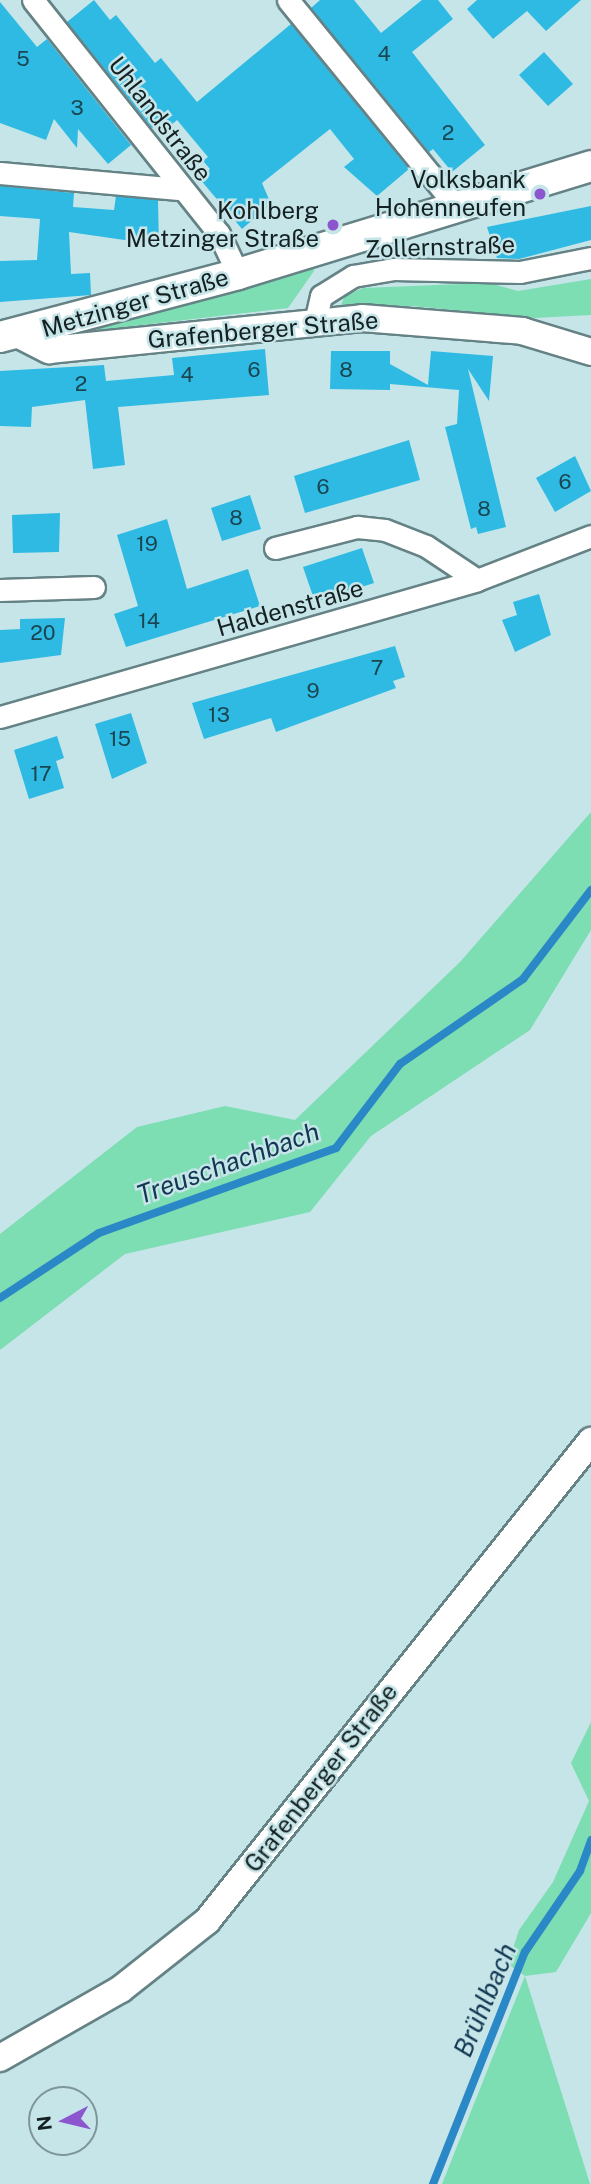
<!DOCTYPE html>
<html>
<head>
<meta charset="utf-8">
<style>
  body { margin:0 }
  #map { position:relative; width:591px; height:2184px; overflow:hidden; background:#c6e5e8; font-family:"Public Sans",sans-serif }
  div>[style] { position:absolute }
  .green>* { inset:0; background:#7dddb3 }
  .stream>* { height:8px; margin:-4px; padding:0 4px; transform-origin:4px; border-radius:4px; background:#2a88c6 }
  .building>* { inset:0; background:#2ebae3 }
  .roads { filter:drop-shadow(2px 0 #658285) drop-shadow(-2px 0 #658285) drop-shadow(0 2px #658285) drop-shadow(0 -2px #658285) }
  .minor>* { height:21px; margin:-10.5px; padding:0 10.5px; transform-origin:10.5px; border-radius:10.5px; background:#fff }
  .tertiary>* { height:26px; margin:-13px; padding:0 13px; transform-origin:13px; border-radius:13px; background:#fff }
  .secondary>* { height:30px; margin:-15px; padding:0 15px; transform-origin:15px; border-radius:15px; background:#fff }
  .dots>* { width:19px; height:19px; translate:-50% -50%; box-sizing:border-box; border:4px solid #c6e5e8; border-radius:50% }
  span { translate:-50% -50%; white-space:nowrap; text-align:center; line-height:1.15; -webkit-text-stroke:5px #c6e5e8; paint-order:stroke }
  .number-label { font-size:21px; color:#1a4652 }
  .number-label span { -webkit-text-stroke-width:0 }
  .street-label { font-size:24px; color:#142021 }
  .poi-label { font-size:24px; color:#142021 }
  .right { translate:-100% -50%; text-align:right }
  .water-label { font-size:26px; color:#123752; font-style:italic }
  .north { position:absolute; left:28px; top:2086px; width:70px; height:70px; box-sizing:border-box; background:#c6e5e8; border:2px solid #7f9698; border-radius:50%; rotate:263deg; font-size:19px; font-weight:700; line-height:28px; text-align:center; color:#142021 }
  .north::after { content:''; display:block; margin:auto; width:24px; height:32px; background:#8c56ce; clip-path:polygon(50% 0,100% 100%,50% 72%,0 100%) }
</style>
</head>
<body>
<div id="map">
  <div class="green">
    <div style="clip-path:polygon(313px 264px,314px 271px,288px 308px,81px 332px,80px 327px)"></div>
    <div style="clip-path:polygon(591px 279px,591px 315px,535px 318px,412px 306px,341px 305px,345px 296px,363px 288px,489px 283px,518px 291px)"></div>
    <div style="clip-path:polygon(591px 812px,591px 930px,530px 1030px,371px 1136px,310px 1212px,125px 1254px,0 1350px,0 1234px,137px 1127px,225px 1106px,295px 1120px,460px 962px)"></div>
    <div style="clip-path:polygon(591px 1722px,591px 1913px,556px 1972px,525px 1976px,590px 2184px,442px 2184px,525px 1976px,508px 1964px,519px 1930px,553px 1882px,589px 1801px,571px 1763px)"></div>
  </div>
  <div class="stream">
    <div style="left:0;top:1298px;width:118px;rotate:-33.3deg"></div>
    <div style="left:99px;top:1233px;width:252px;rotate:-19.7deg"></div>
    <div style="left:336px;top:1148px;width:106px;rotate:-52.7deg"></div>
    <div style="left:400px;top:1064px;width:150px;rotate:-34.6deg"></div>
    <div style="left:523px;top:979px;width:112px;rotate:-52.6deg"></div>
    <div style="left:433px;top:2184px;width:250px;rotate:-68.4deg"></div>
    <div style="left:525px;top:1952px;width:98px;rotate:-55.8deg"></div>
    <div style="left:580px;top:1871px;width:33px;rotate:-70deg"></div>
  </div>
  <div class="building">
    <div style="clip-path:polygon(94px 0,110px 20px,116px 15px,155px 63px,161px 58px,197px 102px,291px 24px,409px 169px,377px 196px,344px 167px,354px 159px,330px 129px,262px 183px,271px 204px,242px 229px,199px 178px,210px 169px,203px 161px,208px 157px,177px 120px,162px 133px,156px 125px,152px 128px,67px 22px)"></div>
    <div style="clip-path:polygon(320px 0,354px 0,381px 33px,422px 0,438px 0,453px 19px,412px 52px,485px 145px,452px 172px,433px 149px,429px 152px,311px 8px)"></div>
    <div style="clip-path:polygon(477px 0,581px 0,546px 31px,527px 11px,493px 39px,467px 9px)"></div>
    <div style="clip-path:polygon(0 2px,37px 47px,47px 39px,131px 145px,108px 164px,78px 129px,77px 148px,54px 119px,46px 140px,0 123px)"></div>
    <div style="clip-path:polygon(544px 52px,573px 84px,548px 106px,519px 75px)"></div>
    <div style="clip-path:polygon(0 186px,74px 193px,73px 207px,114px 210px,116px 196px,158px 200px,159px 245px,69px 232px,71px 274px,90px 273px,91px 295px,0 302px,0 261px,37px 260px,40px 219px,0 216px)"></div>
    <div style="clip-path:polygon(591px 206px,591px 240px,519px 259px,497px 258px,487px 227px)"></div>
    <div style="clip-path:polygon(265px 349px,269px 395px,118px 407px,125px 465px,93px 469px,85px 400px,32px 407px,31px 427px,0 426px,0 371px,104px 365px,106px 381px,174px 375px,172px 358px)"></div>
    <div style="clip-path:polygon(331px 351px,390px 351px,390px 364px,428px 385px,431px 351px,493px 356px,489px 401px,468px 369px,506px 527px,478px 534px,476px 527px,471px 529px,445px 427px,457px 424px,459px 390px,390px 384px,390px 390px,330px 389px)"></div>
    <div style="clip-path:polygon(409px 440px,420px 480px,305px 513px,294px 476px)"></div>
    <div style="clip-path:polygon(575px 456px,591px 491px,555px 512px,536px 478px)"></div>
    <div style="clip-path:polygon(250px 495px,261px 529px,222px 541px,211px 508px)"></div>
    <div style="clip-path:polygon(60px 513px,59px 552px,13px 553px,12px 515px)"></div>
    <div style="clip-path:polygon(167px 519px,187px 589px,248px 569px,260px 606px,126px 647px,114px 614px,138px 606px,117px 535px)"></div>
    <div style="clip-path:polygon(362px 548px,374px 583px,315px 602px,303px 567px)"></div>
    <div style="clip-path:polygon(539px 594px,551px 635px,515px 652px,502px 620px,517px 615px,513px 602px)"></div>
    <div style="clip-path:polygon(65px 618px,61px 655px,0 663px,0 630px,20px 629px,20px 619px)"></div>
    <div style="clip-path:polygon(395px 646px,405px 677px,393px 681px,396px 688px,276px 732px,271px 718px,204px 739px,192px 703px)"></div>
    <div style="clip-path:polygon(131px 713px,147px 763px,112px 779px,95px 724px)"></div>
    <div style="clip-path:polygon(57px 736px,64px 758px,56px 761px,64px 788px,29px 799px,14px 750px)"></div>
  </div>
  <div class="roads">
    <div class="minor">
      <div style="left:33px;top:0;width:299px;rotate:51.5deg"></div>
      <div style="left:219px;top:234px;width:44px;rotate:64.6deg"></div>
      <div style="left:288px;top:0;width:267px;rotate:50.8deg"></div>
      <div style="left:0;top:173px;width:182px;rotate:5.1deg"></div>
      <div style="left:315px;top:322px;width:27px;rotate:-77deg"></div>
      <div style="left:321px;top:296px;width:38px;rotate:-32deg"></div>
      <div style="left:353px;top:276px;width:42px;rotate:-9.7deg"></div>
      <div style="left:394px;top:269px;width:126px;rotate:1.4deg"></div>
      <div style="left:520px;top:272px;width:72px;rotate:-11.2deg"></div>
      <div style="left:275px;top:548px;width:85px;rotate:-14.4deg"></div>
      <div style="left:357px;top:527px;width:28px;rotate:6deg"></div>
      <div style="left:385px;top:530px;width:44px;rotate:21.3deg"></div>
      <div style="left:426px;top:546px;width:61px;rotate:33.7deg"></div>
      <div style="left:0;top:590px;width:94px;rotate:-1.8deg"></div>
      <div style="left:0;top:717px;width:496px;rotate:-16deg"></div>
      <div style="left:477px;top:580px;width:122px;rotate:-21.1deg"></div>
    </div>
    <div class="tertiary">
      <div style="left:19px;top:335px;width:34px;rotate:27deg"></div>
      <div style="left:49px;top:350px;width:315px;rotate:-5.8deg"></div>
      <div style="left:362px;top:318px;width:161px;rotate:4.6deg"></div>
      <div style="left:522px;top:331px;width:72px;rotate:16.9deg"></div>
      <div style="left:0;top:2058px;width:139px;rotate:-29.7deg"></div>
      <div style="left:121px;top:1989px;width:110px;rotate:-38.3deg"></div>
      <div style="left:207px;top:1921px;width:615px;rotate:-51.34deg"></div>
    </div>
    <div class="secondary">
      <div style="left:0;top:337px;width:246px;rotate:-14.8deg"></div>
      <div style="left:238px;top:274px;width:369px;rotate:-17deg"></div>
    </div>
  </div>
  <div class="dots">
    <div style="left:540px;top:194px;background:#8c56ce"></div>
    <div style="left:333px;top:225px;background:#8c56ce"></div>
  </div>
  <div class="number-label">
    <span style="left:384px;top:54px">4</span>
    <span style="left:23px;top:59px">5</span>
    <span style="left:77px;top:108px">3</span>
    <span style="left:448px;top:133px">2</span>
    <span style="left:254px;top:370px">6</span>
    <span style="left:346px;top:370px">8</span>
    <span style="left:187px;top:375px">4</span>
    <span style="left:81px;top:384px">2</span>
    <span style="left:565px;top:482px">6</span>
    <span style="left:323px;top:487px">6</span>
    <span style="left:484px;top:509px">8</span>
    <span style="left:236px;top:518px">8</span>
    <span style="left:147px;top:544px">19</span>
    <span style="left:149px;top:621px">14</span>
    <span style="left:43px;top:633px">20</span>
    <span style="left:377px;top:668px">7</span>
    <span style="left:313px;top:691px">9</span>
    <span style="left:219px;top:715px">13</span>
    <span style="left:120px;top:739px">15</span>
    <span style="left:41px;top:774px">17</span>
  </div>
  <div class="street-label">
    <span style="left:160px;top:119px;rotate:52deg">Uhlandstraße</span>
    <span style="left:440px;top:247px;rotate:-2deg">Zollernstraße</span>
    <span style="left:135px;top:303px;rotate:-16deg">Metzinger Straße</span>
    <span style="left:263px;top:330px;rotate:-5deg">Grafenberger Straße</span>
    <span style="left:290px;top:608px;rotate:-16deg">Haldenstraße</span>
    <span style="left:321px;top:1778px;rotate:-52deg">Grafenberger Straße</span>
  </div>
  <div class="poi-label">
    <span class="right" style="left:526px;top:194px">Volksbank<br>Hohenneufen</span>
    <span class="right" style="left:319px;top:225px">Kohlberg<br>Metzinger Straße</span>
  </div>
  <div class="water-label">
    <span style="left:228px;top:1163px;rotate:-20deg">Treuschachbach</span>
    <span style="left:485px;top:2000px;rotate:-67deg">Brühlbach</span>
  </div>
  <div class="north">N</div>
</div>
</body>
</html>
